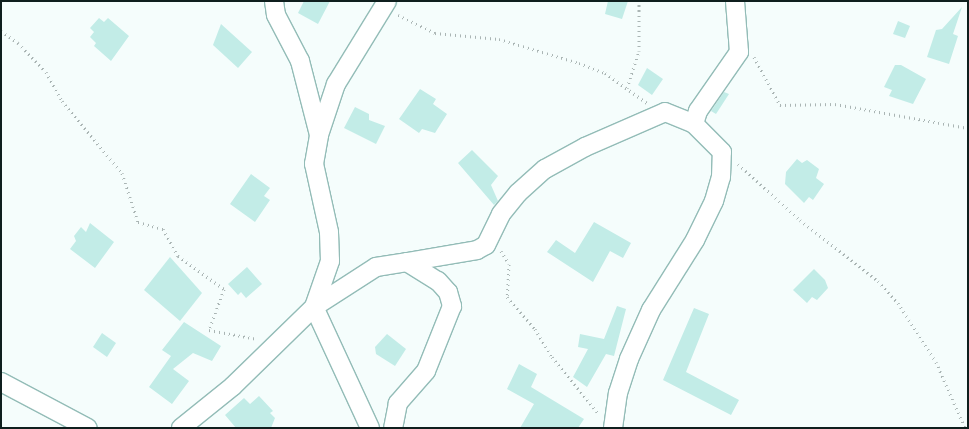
<!DOCTYPE html>
<html>
<head>
<meta charset="utf-8">
<style>
  body { margin:0 }
  #map { position:relative; width:969px; height:429px; overflow:hidden; background:#f5fdfc; font-family:"Exo 2",sans-serif }
  div>[style] { position:absolute }
  .building>* { inset:0; background:#c2ece7 }
  .path>* { height:3px; margin-top:-1.5px; transform-origin:0; background:repeating-linear-gradient(90deg,#aab5b4 0 1px,transparent 0 5px) }
  .roads { filter:drop-shadow(1px 0 #93bcb7) drop-shadow(-1px 0 #93bcb7) drop-shadow(0 1px #93bcb7) drop-shadow(0 -1px #93bcb7) }
  .minor>* { height:18px; margin:-9px; padding:0 9px; transform-origin:9px; border-radius:9px; background:#fff }
  span { translate:-50% -50%; white-space:nowrap; text-align:center; line-height:1.15; -webkit-text-stroke:4.5px #fff; paint-order:stroke }
  .frame { position:absolute; inset:0; border:2px solid #0f1f1e; pointer-events:none }
</style>
</head>
<body>
<div id="map">
  <div class="building">
    <div style="clip-path:polygon(304px 1px,330px 1px,318px 24px,298px 13px)"></div>
    <div style="clip-path:polygon(608px 1px,628px 1px,622px 19px,605px 14px)"></div>
    <div style="clip-path:polygon(962px 7px,953px 34px,958px 36px,949px 64px,927px 57px,936px 30px,942px 29px)"></div>
    <div style="clip-path:polygon(99px 18px,104px 22px,108px 18px,129px 36px,111px 61px,94px 46px,96px 43px,90px 37px,94px 32px,90px 28px)"></div>
    <div style="clip-path:polygon(898px 21px,910px 26px,905px 38px,893px 34px)"></div>
    <div style="clip-path:polygon(221px 24px,252px 52px,238px 68px,213px 45px)"></div>
    <div style="clip-path:polygon(895px 65px,901px 65px,926px 79px,913px 104px,889px 96px,892px 90px,884px 87px)"></div>
    <div style="clip-path:polygon(647px 68px,663px 79px,652px 95px,638px 85px)"></div>
    <div style="clip-path:polygon(420px 89px,436px 99px,433px 104px,447px 114px,435px 133px,422px 129px,419px 133px,399px 119px)"></div>
    <div style="clip-path:polygon(724px 92px,729px 94px,716px 114px,711px 111px)"></div>
    <div style="clip-path:polygon(355px 107px,369px 114px,369px 120px,385px 126px,376px 144px,344px 128px)"></div>
    <div style="clip-path:polygon(472px 150px,498px 176px,491px 185px,498px 201px,494px 205px,458px 163px)"></div>
    <div style="clip-path:polygon(797px 159px,802px 163px,807px 160px,819px 169px,816px 178px,824px 184px,813px 200px,809px 197px,804px 203px,785px 184px,786px 172px)"></div>
    <div style="clip-path:polygon(251px 174px,270px 188px,264px 196px,270px 200px,255px 222px,230px 204px)"></div>
    <div style="clip-path:polygon(594px 222px,631px 243px,623px 258px,610px 251px,593px 282px,547px 252px,556px 240px,575px 253px)"></div>
    <div style="clip-path:polygon(90px 223px,114px 242px,95px 268px,70px 249px,76px 241px,74px 236px,81px 227px,86px 232px)"></div>
    <div style="clip-path:polygon(170px 257px,202px 293px,180px 321px,144px 290px)"></div>
    <div style="clip-path:polygon(247px 267px,262px 284px,246px 298px,241px 292px,238px 295px,228px 284px)"></div>
    <div style="clip-path:polygon(814px 269px,825px 280px,828px 288px,817px 300px,812px 297px,807px 303px,793px 290px)"></div>
    <div style="clip-path:polygon(617px 306px,626px 309px,614px 356px,606px 354px,587px 387px,573px 377px,588px 349px,578px 347px,580px 334px,604px 339px)"></div>
    <div style="clip-path:polygon(694px 308px,709px 314px,686px 372px,739px 400px,731px 415px,663px 380px)"></div>
    <div style="clip-path:polygon(184px 322px,221px 346px,212px 361px,193px 353px,173px 369px,189px 381px,172px 404px,149px 387px,171px 356px,162px 350px)"></div>
    <div style="clip-path:polygon(102px 333px,116px 343px,107px 357px,93px 347px)"></div>
    <div style="clip-path:polygon(387px 334px,406px 349px,395px 366px,376px 354px,375px 347px)"></div>
    <div style="clip-path:polygon(519px 364px,537px 374px,531px 387px,584px 419px,578px 428px,520px 428px,534px 404px,507px 389px)"></div>
    <div style="clip-path:polygon(259px 396px,273px 411px,270px 413px,275px 418px,271px 428px,236px 428px,225px 415px,244px 398px,250px 404px)"></div>
  </div>
  <div class="path">
    <div style="left:398px;top:15px;width:41px;rotate:25.9deg"></div>
    <div style="left:435px;top:33px;width:64px;rotate:5.4deg"></div>
    <div style="left:499px;top:39px;width:84px;rotate:16.7deg"></div>
    <div style="left:579px;top:63px;width:28px;rotate:21deg"></div>
    <div style="left:605px;top:73px;width:52px;rotate:35.5deg"></div>
    <div style="left:1px;top:31px;width:21px;rotate:35deg"></div>
    <div style="left:18px;top:43px;width:40px;rotate:46deg"></div>
    <div style="left:46px;top:72px;width:33px;rotate:61deg"></div>
    <div style="left:62px;top:101px;width:94px;rotate:50.2deg"></div>
    <div style="left:122px;top:173px;width:52px;rotate:71.9deg"></div>
    <div style="left:138px;top:222px;width:26px;rotate:16deg"></div>
    <div style="left:163px;top:229px;width:31px;rotate:61deg"></div>
    <div style="left:178px;top:256px;width:57px;rotate:35.7deg"></div>
    <div style="left:224px;top:289px;width:44px;rotate:110.1deg"></div>
    <div style="left:209px;top:330px;width:49px;rotate:10.6deg"></div>
    <div style="left:754px;top:57px;width:55px;rotate:61.6deg"></div>
    <div style="left:780px;top:105px;width:55px;rotate:-1deg"></div>
    <div style="left:835px;top:104px;width:135px;rotate:10.2deg"></div>
    <div style="left:627px;top:88px;width:39px;rotate:-72deg"></div>
    <div style="left:639px;top:51px;width:50px;rotate:-90deg"></div>
    <div style="left:738px;top:164px;width:84px;rotate:42.1deg"></div>
    <div style="left:800px;top:220px;width:99px;rotate:38deg"></div>
    <div style="left:878px;top:281px;width:30px;rotate:48deg"></div>
    <div style="left:898px;top:303px;width:70px;rotate:57.2deg"></div>
    <div style="left:936px;top:362px;width:72px;rotate:66.3deg"></div>
    <div style="left:501px;top:251px;width:15px;rotate:58deg"></div>
    <div style="left:509px;top:264px;width:33px;rotate:93deg"></div>
    <div style="left:507px;top:297px;width:43px;rotate:48.8deg"></div>
    <div style="left:535px;top:329px;width:33px;rotate:59deg"></div>
    <div style="left:552px;top:357px;width:72px;rotate:50.6deg"></div>
  </div>
  <div class="roads">
    <div class="minor">
      <div style="left:274px;top:1px;width:14px;rotate:82deg"></div>
      <div style="left:276px;top:15px;width:52px;rotate:62.4deg"></div>
      <div style="left:300px;top:61px;width:76px;rotate:75.6deg"></div>
      <div style="left:407px;top:262px;width:71px;rotate:-9.7deg"></div>
      <div style="left:477px;top:250px;width:10px;rotate:-29deg"></div>
      <div style="left:486px;top:245px;width:34px;rotate:-64deg"></div>
      <div style="left:501px;top:214px;width:27px;rotate:-51deg"></div>
      <div style="left:518px;top:193px;width:36px;rotate:-42deg"></div>
      <div style="left:545px;top:169px;width:46px;rotate:-28.8deg"></div>
      <div style="left:585px;top:147px;width:87px;rotate:-23.6deg"></div>
      <div style="left:665px;top:112px;width:31px;rotate:22deg"></div>
      <div style="left:1px;top:382px;width:98px;rotate:27.9deg"></div>
      <div style="left:181px;top:428px;width:67px;rotate:-38.9deg"></div>
      <div style="left:233px;top:386px;width:113px;rotate:-44.3deg"></div>
      <div style="left:314px;top:307px;width:49px;rotate:-70.8deg"></div>
      <div style="left:330px;top:261px;width:29px;rotate:-92deg"></div>
      <div style="left:329px;top:232px;width:70px;rotate:-102.4deg"></div>
      <div style="left:314px;top:164px;width:29px;rotate:-80deg"></div>
      <div style="left:319px;top:135px;width:54px;rotate:-71.6deg"></div>
      <div style="left:336px;top:84px;width:97px;rotate:-58.4deg"></div>
      <div style="left:370px;top:428px;width:133px;rotate:-114.8deg"></div>
      <div style="left:314px;top:307px;width:74px;rotate:-32.8deg"></div>
      <div style="left:376px;top:267px;width:31px;rotate:-9deg"></div>
      <div style="left:407px;top:262px;width:36px;rotate:32deg"></div>
      <div style="left:438px;top:281px;width:15px;rotate:48deg"></div>
      <div style="left:448px;top:292px;width:15px;rotate:74deg"></div>
      <div style="left:452px;top:306px;width:70px;rotate:111.8deg"></div>
      <div style="left:426px;top:371px;width:43px;rotate:131.2deg"></div>
      <div style="left:398px;top:403px;width:25px;rotate:101deg"></div>
      <div style="left:613px;top:428px;width:35px;rotate:-82deg"></div>
      <div style="left:618px;top:393px;width:36px;rotate:-72deg"></div>
      <div style="left:629px;top:359px;width:54px;rotate:-65.8deg"></div>
      <div style="left:651px;top:310px;width:83px;rotate:-57.8deg"></div>
      <div style="left:695px;top:240px;width:43px;rotate:-64deg"></div>
      <div style="left:714px;top:201px;width:25px;rotate:-74deg"></div>
      <div style="left:721px;top:177px;width:25px;rotate:-88deg"></div>
      <div style="left:722px;top:152px;width:40px;rotate:-135deg"></div>
      <div style="left:694px;top:124px;width:14px;rotate:-73deg"></div>
      <div style="left:698px;top:111px;width:72px;rotate:-55.2deg"></div>
      <div style="left:739px;top:52px;width:51px;rotate:-94.5deg"></div>
    </div>
  </div>
  <div class="frame"></div>
</div>
</body>
</html>
